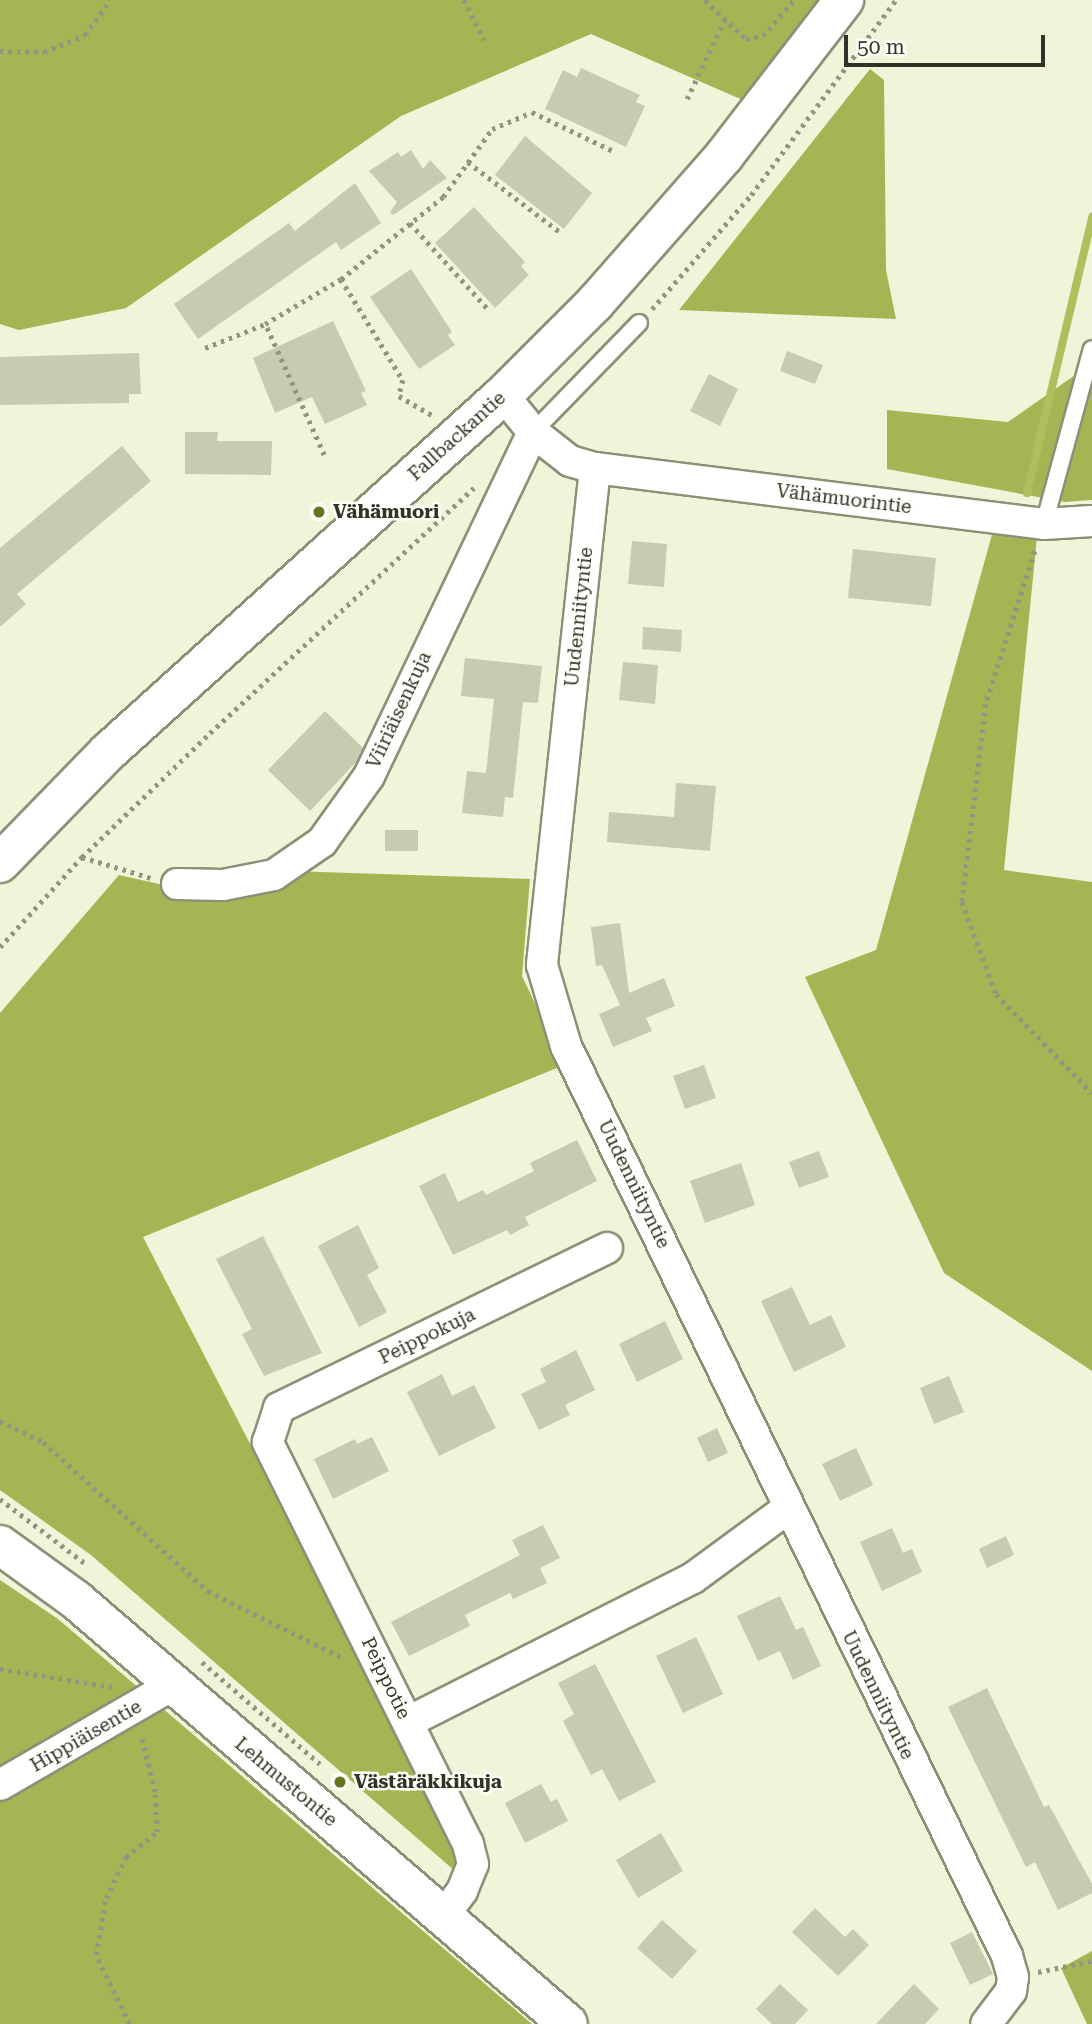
<!DOCTYPE html>
<html>
<head>
<meta charset="utf-8">
<style>
  body { margin:0 }
  #map { position:relative; width:1092px; height:2024px; overflow:hidden; background:#eef5d8; font-family:"Roboto Serif",serif }
  div>[style] { position:absolute }
  .forest>* { inset:0; background:#a4b653 }
  .stream>* { height:8px; margin:-4px; padding:0 4px; transform-origin:4px; border-radius:4px; background:#adc05d }
  .building>* { inset:0; background:#c5ccb0 }
  .path>* { height:4.5px; margin-top:-2.25px; transform-origin:0; background:repeating-linear-gradient(90deg,#919682 0 3.5px,transparent 0 8.5px) }
  .roads { filter:drop-shadow(2px 0 #8b9177) drop-shadow(-2px 0 #8b9177) drop-shadow(0 2px #8b9177) drop-shadow(0 -2px #8b9177) }
  .lane>* { height:16px; margin:-8px; padding:0 8px; transform-origin:8px; border-radius:8px; background:#fff }
  .street>* { height:30px; margin:-15px; padding:0 15px; transform-origin:15px; border-radius:15px; background:#fff }
  .secondary>* { height:38px; margin:-19px; padding:0 19px; transform-origin:19px; border-radius:19px; background:#fff }
  .dots>* { width:19px; height:19px; translate:-50% -50%; box-sizing:border-box; border:4px solid #fefff9; border-radius:50% }
  span { translate:-50% -50%; white-space:nowrap; text-align:center; line-height:1.15; -webkit-text-stroke:5px #fefff9; paint-order:stroke }
  .street-label { font-size:19px; color:#313328 }
  .poi-label { font-size:19px; color:#313328; font-weight:700 }
  .left { translate:0 -50%; text-align:left }
  .scale { position:absolute; left:844px; top:35px; width:201px; height:32px; box-sizing:border-box; border:4px solid #313328; border-top:0; padding-left:9px; font-size:21px; line-height:24px; white-space:nowrap; color:#313328; -webkit-text-stroke:5px #fefff9; paint-order:stroke }
</style>
</head>
<body>
<div id="map">
  <div class="forest">
    <div style="clip-path:polygon(0 0,820px 0,745px 101px,591px 34px,401px 116px,126px 308px,19px 330px,0 324px)"></div>
    <div style="clip-path:polygon(870px 69px,884px 80px,886px 270px,896px 319px,679px 310px)"></div>
    <div style="clip-path:polygon(1092px 363px,1092px 500px,1065px 502px,887px 469px,887px 410px,1008px 422px)"></div>
    <div style="clip-path:polygon(993px 531px,1037px 537px,1004px 870px,1092px 882px,1092px 1371px,944px 1273px,805px 977px,876px 950px)"></div>
    <div style="clip-path:polygon(290px 871px,530px 879px,522px 976px,564px 1065px,143px 1237px,463px 1855px,455px 1871px,91px 1555px,0 1490px,0 1013px,119px 875px,177px 888px)"></div>
    <div style="clip-path:polygon(0 1580px,58px 1619px,532px 2024px,0 2024px)"></div>
    <div style="clip-path:polygon(1092px 1951px,1092px 2024px,1087px 2024px,1061px 1968px)"></div>
  </div>
  <div class="stream">
    <div style="left:1027px;top:493px;width:284px;rotate:-76.7deg"></div>
  </div>
  <div class="building">
    <div style="clip-path:polygon(581px 68px,640px 95px,636px 102px,645px 106px,626px 147px,545px 109px,563px 70px,577px 77px)"></div>
    <div style="clip-path:polygon(525px 136px,592px 193px,564px 229px,495px 175px)"></div>
    <div style="clip-path:polygon(411px 150px,423px 169px,430px 160px,447px 178px,393px 215px,390px 212px,397px 202px,369px 171px,398px 152px,401px 157px)"></div>
    <div style="clip-path:polygon(355px 183px,381px 223px,341px 250px,336px 242px,198px 339px,174px 304px,289px 223px,295px 231px)"></div>
    <div style="clip-path:polygon(474px 207px,525px 262px,521px 266px,529px 275px,495px 308px,435px 243px)"></div>
    <div style="clip-path:polygon(411px 269px,452px 332px,448px 335px,455px 345px,419px 369px,370px 297px)"></div>
    <div style="clip-path:polygon(333px 321px,366px 391px,361px 393px,367px 405px,325px 424px,312px 397px,275px 413px,253px 358px)"></div>
    <div style="clip-path:polygon(787px 351px,823px 365px,815px 384px,780px 371px)"></div>
    <div style="clip-path:polygon(139px 353px,141px 394px,129px 394px,129px 403px,0 405px,0 357px)"></div>
    <div style="clip-path:polygon(709px 374px,738px 389px,720px 426px,690px 411px)"></div>
    <div style="clip-path:polygon(185px 432px,218px 432px,217px 441px,272px 441px,271px 475px,185px 474px)"></div>
    <div style="clip-path:polygon(122px 446px,151px 481px,17px 594px,26px 604px,0 627px,0 548px)"></div>
    <div style="clip-path:polygon(632px 541px,667px 544px,664px 587px,628px 584px)"></div>
    <div style="clip-path:polygon(853px 549px,936px 558px,931px 606px,848px 598px)"></div>
    <div style="clip-path:polygon(643px 627px,682px 630px,681px 652px,642px 649px)"></div>
    <div style="clip-path:polygon(465px 658px,542px 666px,538px 703px,523px 702px,513px 798px,505px 797px,503px 817px,462px 813px,467px 771px,486px 773px,494px 699px,461px 696px)"></div>
    <div style="clip-path:polygon(623px 662px,658px 665px,655px 704px,619px 700px)"></div>
    <div style="clip-path:polygon(325px 711px,363px 748px,356px 762px,310px 811px,268px 770px)"></div>
    <div style="clip-path:polygon(676px 783px,716px 786px,710px 851px,607px 842px,609px 812px,674px 817px)"></div>
    <div style="clip-path:polygon(385px 830px,418px 830px,418px 851px,385px 851px)"></div>
    <div style="clip-path:polygon(620px 923px,629px 993px,664px 978px,675px 1006px,646px 1018px,652px 1031px,613px 1047px,599px 1014px,620px 1005px,602px 965px,596px 966px,591px 927px)"></div>
    <div style="clip-path:polygon(704px 1065px,716px 1098px,685px 1109px,673px 1076px)"></div>
    <div style="clip-path:polygon(577px 1140px,597px 1181px,525px 1217px,529px 1225px,510px 1235px,507px 1230px,453px 1255px,419px 1186px,445px 1173px,458px 1202px,483px 1190px,486px 1195px,534px 1171px,530px 1163px)"></div>
    <div style="clip-path:polygon(819px 1151px,829px 1177px,799px 1188px,789px 1162px)"></div>
    <div style="clip-path:polygon(741px 1163px,755px 1205px,705px 1223px,690px 1181px)"></div>
    <div style="clip-path:polygon(358px 1225px,379px 1268px,367px 1275px,387px 1312px,359px 1327px,318px 1246px)"></div>
    <div style="clip-path:polygon(263px 1236px,322px 1353px,264px 1376px,242px 1334px,252px 1329px,216px 1259px)"></div>
    <div style="clip-path:polygon(792px 1287px,810px 1325px,831px 1315px,846px 1347px,794px 1372px,761px 1301px)"></div>
    <div style="clip-path:polygon(665px 1321px,683px 1359px,637px 1382px,619px 1344px)"></div>
    <div style="clip-path:polygon(576px 1350px,595px 1390px,565px 1405px,570px 1415px,539px 1430px,521px 1394px,546px 1382px,540px 1369px)"></div>
    <div style="clip-path:polygon(442px 1374px,452px 1396px,474px 1385px,496px 1428px,439px 1456px,407px 1392px)"></div>
    <div style="clip-path:polygon(949px 1376px,964px 1412px,934px 1424px,920px 1388px)"></div>
    <div style="clip-path:polygon(717px 1428px,728px 1453px,708px 1462px,697px 1438px)"></div>
    <div style="clip-path:polygon(372px 1437px,389px 1471px,333px 1499px,314px 1459px,355px 1439px,357px 1444px)"></div>
    <div style="clip-path:polygon(856px 1448px,873px 1485px,840px 1501px,822px 1464px)"></div>
    <div style="clip-path:polygon(543px 1525px,560px 1558px,540px 1568px,547px 1583px,513px 1599px,510px 1593px,465px 1615px,470px 1626px,409px 1656px,391px 1622px,520px 1555px,512px 1540px)"></div>
    <div style="clip-path:polygon(892px 1528px,903px 1553px,912px 1549px,922px 1572px,882px 1591px,860px 1542px)"></div>
    <div style="clip-path:polygon(1006px 1536px,1014px 1555px,987px 1568px,979px 1549px)"></div>
    <div style="clip-path:polygon(780px 1596px,796px 1630px,803px 1627px,821px 1666px,793px 1680px,780px 1651px,758px 1661px,737px 1616px)"></div>
    <div style="clip-path:polygon(696px 1637px,723px 1694px,683px 1713px,656px 1656px)"></div>
    <div style="clip-path:polygon(595px 1664px,656px 1782px,619px 1801px,602px 1769px,591px 1775px,563px 1721px,574px 1714px,558px 1683px)"></div>
    <div style="clip-path:polygon(987px 1688px,1044px 1807px,1049px 1805px,1092px 1884px,1092px 1893px,1058px 1910px,1035px 1862px,1026px 1867px,948px 1707px)"></div>
    <div style="clip-path:polygon(541px 1784px,551px 1802px,557px 1799px,568px 1821px,525px 1843px,505px 1803px)"></div>
    <div style="clip-path:polygon(661px 1833px,683px 1871px,638px 1898px,616px 1860px)"></div>
    <div style="clip-path:polygon(815px 1908px,845px 1937px,853px 1929px,869px 1945px,838px 1976px,792px 1932px)"></div>
    <div style="clip-path:polygon(662px 1920px,697px 1951px,672px 1979px,637px 1948px)"></div>
    <div style="clip-path:polygon(972px 1932px,993px 1974px,970px 1985px,950px 1943px)"></div>
    <div style="clip-path:polygon(780px 1984px,808px 2010px,795px 2024px,772px 2024px,756px 2009px)"></div>
    <div style="clip-path:polygon(914px 1984px,939px 2009px,925px 2024px,876px 2024px)"></div>
  </div>
  <div class="path">
    <div style="left:464px;top:0;width:45px;rotate:63.4deg"></div>
    <div style="left:705px;top:0;width:57px;rotate:43.6deg"></div>
    <div style="left:746px;top:39px;width:17px;rotate:-10deg"></div>
    <div style="left:763px;top:36px;width:48px;rotate:-49.3deg"></div>
    <div style="left:0;top:51px;width:44px;rotate:1.3deg"></div>
    <div style="left:44px;top:52px;width:44px;rotate:-22.5deg"></div>
    <div style="left:85px;top:35px;width:43px;rotate:-54.5deg"></div>
    <div style="left:687px;top:99px;width:89px;rotate:-64.6deg"></div>
    <div style="left:468px;top:162px;width:116px;rotate:37.3deg"></div>
    <div style="left:410px;top:223px;width:118px;rotate:47.8deg"></div>
    <div style="left:341px;top:279px;width:119px;rotate:58.5deg"></div>
    <div style="left:403px;top:380px;width:16px;rotate:104deg"></div>
    <div style="left:399px;top:396px;width:38px;rotate:30deg"></div>
    <div style="left:652px;top:309px;width:151px;rotate:-49deg"></div>
    <div style="left:751px;top:195px;width:243px;rotate:-53.4deg"></div>
    <div style="left:205px;top:348px;width:65px;rotate:-21.8deg"></div>
    <div style="left:324px;top:455px;width:144px;rotate:-114.2deg"></div>
    <div style="left:265px;top:324px;width:88px;rotate:-30.6deg"></div>
    <div style="left:341px;top:279px;width:131px;rotate:-38.8deg"></div>
    <div style="left:443px;top:197px;width:84px;rotate:-54.2deg"></div>
    <div style="left:492px;top:129px;width:43px;rotate:-23deg"></div>
    <div style="left:532px;top:112px;width:92px;rotate:25.7deg"></div>
    <div style="left:1035px;top:551px;width:161px;rotate:107.8deg"></div>
    <div style="left:986px;top:704px;width:199px;rotate:96.9deg"></div>
    <div style="left:962px;top:902px;width:98px;rotate:69.7deg"></div>
    <div style="left:996px;top:994px;width:138px;rotate:45.9deg"></div>
    <div style="left:82px;top:857px;width:72px;rotate:16.9deg"></div>
    <div style="left:0;top:947px;width:122px;rotate:-47.7deg"></div>
    <div style="left:82px;top:857px;width:178px;rotate:-44.1deg"></div>
    <div style="left:210px;top:733px;width:360px;rotate:-42.9deg"></div>
    <div style="left:0;top:1421px;width:48px;rotate:26deg"></div>
    <div style="left:43px;top:1442px;width:222px;rotate:42.1deg"></div>
    <div style="left:208px;top:1591px;width:153px;rotate:26.4deg"></div>
    <div style="left:0;top:1499px;width:108px;rotate:37.1deg"></div>
    <div style="left:202px;top:1662px;width:156px;rotate:40.8deg"></div>
    <div style="left:0;top:1669px;width:113px;rotate:9.1deg"></div>
    <div style="left:1038px;top:1972px;width:55px;rotate:-11.5deg"></div>
    <div style="left:129px;top:2024px;width:76px;rotate:-115.6deg"></div>
    <div style="left:96px;top:1955px;width:58px;rotate:-80deg"></div>
    <div style="left:106px;top:1898px;width:46px;rotate:-64deg"></div>
    <div style="left:126px;top:1857px;width:40px;rotate:-39deg"></div>
    <div style="left:157px;top:1832px;width:40px;rotate:-92.9deg"></div>
    <div style="left:155px;top:1792px;width:58px;rotate:-104deg"></div>
  </div>
  <div class="roads">
    <div class="lane">
      <div style="left:533px;top:432px;width:152px;rotate:-45.8deg"></div>
      <div style="left:1044px;top:524px;width:181px;rotate:-74.7deg"></div>
    </div>
    <div class="street">
      <div style="left:503px;top:395px;width:48px;rotate:51deg"></div>
      <div style="left:533px;top:432px;width:47px;rotate:38.1deg"></div>
      <div style="left:570px;top:461px;width:26px;rotate:16deg"></div>
      <div style="left:595px;top:468px;width:500px;rotate:96.1deg"></div>
      <div style="left:542px;top:965px;width:84px;rotate:73.5deg"></div>
      <div style="left:566px;top:1046px;width:1011px;rotate:64.14deg"></div>
      <div style="left:1007px;top:1956px;width:22px;rotate:74deg"></div>
      <div style="left:1013px;top:1977px;width:14px;rotate:98deg"></div>
      <div style="left:1011px;top:1991px;width:41px;rotate:127.1deg"></div>
      <div style="left:595px;top:468px;width:452px;rotate:7.1deg"></div>
      <div style="left:1044px;top:524px;width:48px;rotate:-3.6deg"></div>
      <div style="left:177px;top:884px;width:46px;rotate:1.2deg"></div>
      <div style="left:223px;top:885px;width:52px;rotate:-11.1deg"></div>
      <div style="left:274px;top:875px;width:58px;rotate:-34.5deg"></div>
      <div style="left:322px;top:842px;width:81px;rotate:-54.5deg"></div>
      <div style="left:369px;top:776px;width:381px;rotate:-64.5deg"></div>
      <div style="left:408px;top:1722px;width:319px;rotate:-26.8deg"></div>
      <div style="left:693px;top:1578px;width:117px;rotate:-36.3deg"></div>
      <div style="left:0;top:1785px;width:198px;rotate:-30.1deg"></div>
      <div style="left:444px;top:1915px;width:30px;rotate:-53deg"></div>
      <div style="left:462px;top:1891px;width:29px;rotate:-68deg"></div>
      <div style="left:473px;top:1864px;width:21px;rotate:-104deg"></div>
      <div style="left:468px;top:1844px;width:449px;rotate:-116.5deg"></div>
      <div style="left:268px;top:1442px;width:36px;rotate:-72deg"></div>
      <div style="left:279px;top:1408px;width:365px;rotate:-26deg"></div>
    </div>
    <div class="secondary">
      <div style="left:0;top:863px;width:155px;rotate:-45.8deg"></div>
      <div style="left:108px;top:752px;width:532px;rotate:-42.11deg"></div>
      <div style="left:503px;top:395px;width:130px;rotate:-45deg"></div>
      <div style="left:595px;top:303px;width:196px;rotate:-48.7deg"></div>
      <div style="left:724px;top:156px;width:197px;rotate:-52.4deg"></div>
      <div style="left:0;top:1545px;width:94px;rotate:35.9deg"></div>
      <div style="left:76px;top:1600px;width:649px;rotate:40.75deg"></div>
    </div>
  </div>
  <div class="dots">
    <div style="left:319px;top:512px;background:#66731f"></div>
    <div style="left:340px;top:1782px;background:#66731f"></div>
  </div>
  <div class="street-label">
    <span style="left:457px;top:436px;rotate:-42deg">Fallbackantie</span>
    <span style="left:844px;top:499px;rotate:7deg">Vähämuorintie</span>
    <span style="left:579px;top:617px;rotate:-84deg">Uudenniityntie</span>
    <span style="left:399px;top:710px;rotate:-65deg">Viiriäisenkuja</span>
    <span style="left:634px;top:1184px;rotate:64deg">Uudenniityntie</span>
    <span style="left:427px;top:1336px;rotate:-26deg">Peippokuja</span>
    <span style="left:386px;top:1678px;rotate:64deg">Peippotie</span>
    <span style="left:878px;top:1695px;rotate:64deg">Uudenniityntie</span>
    <span style="left:86px;top:1736px;rotate:-30deg">Hippiäisentie</span>
    <span style="left:286px;top:1782px;rotate:40deg">Lehmustontie</span>
  </div>
  <div class="poi-label">
    <span class="left" style="left:333px;top:512px">Vähämuori</span>
    <span class="left" style="left:354px;top:1782px">Västäräkkikuja</span>
  </div>
  <div class="scale">50 m</div>
</div>
</body>
</html>
